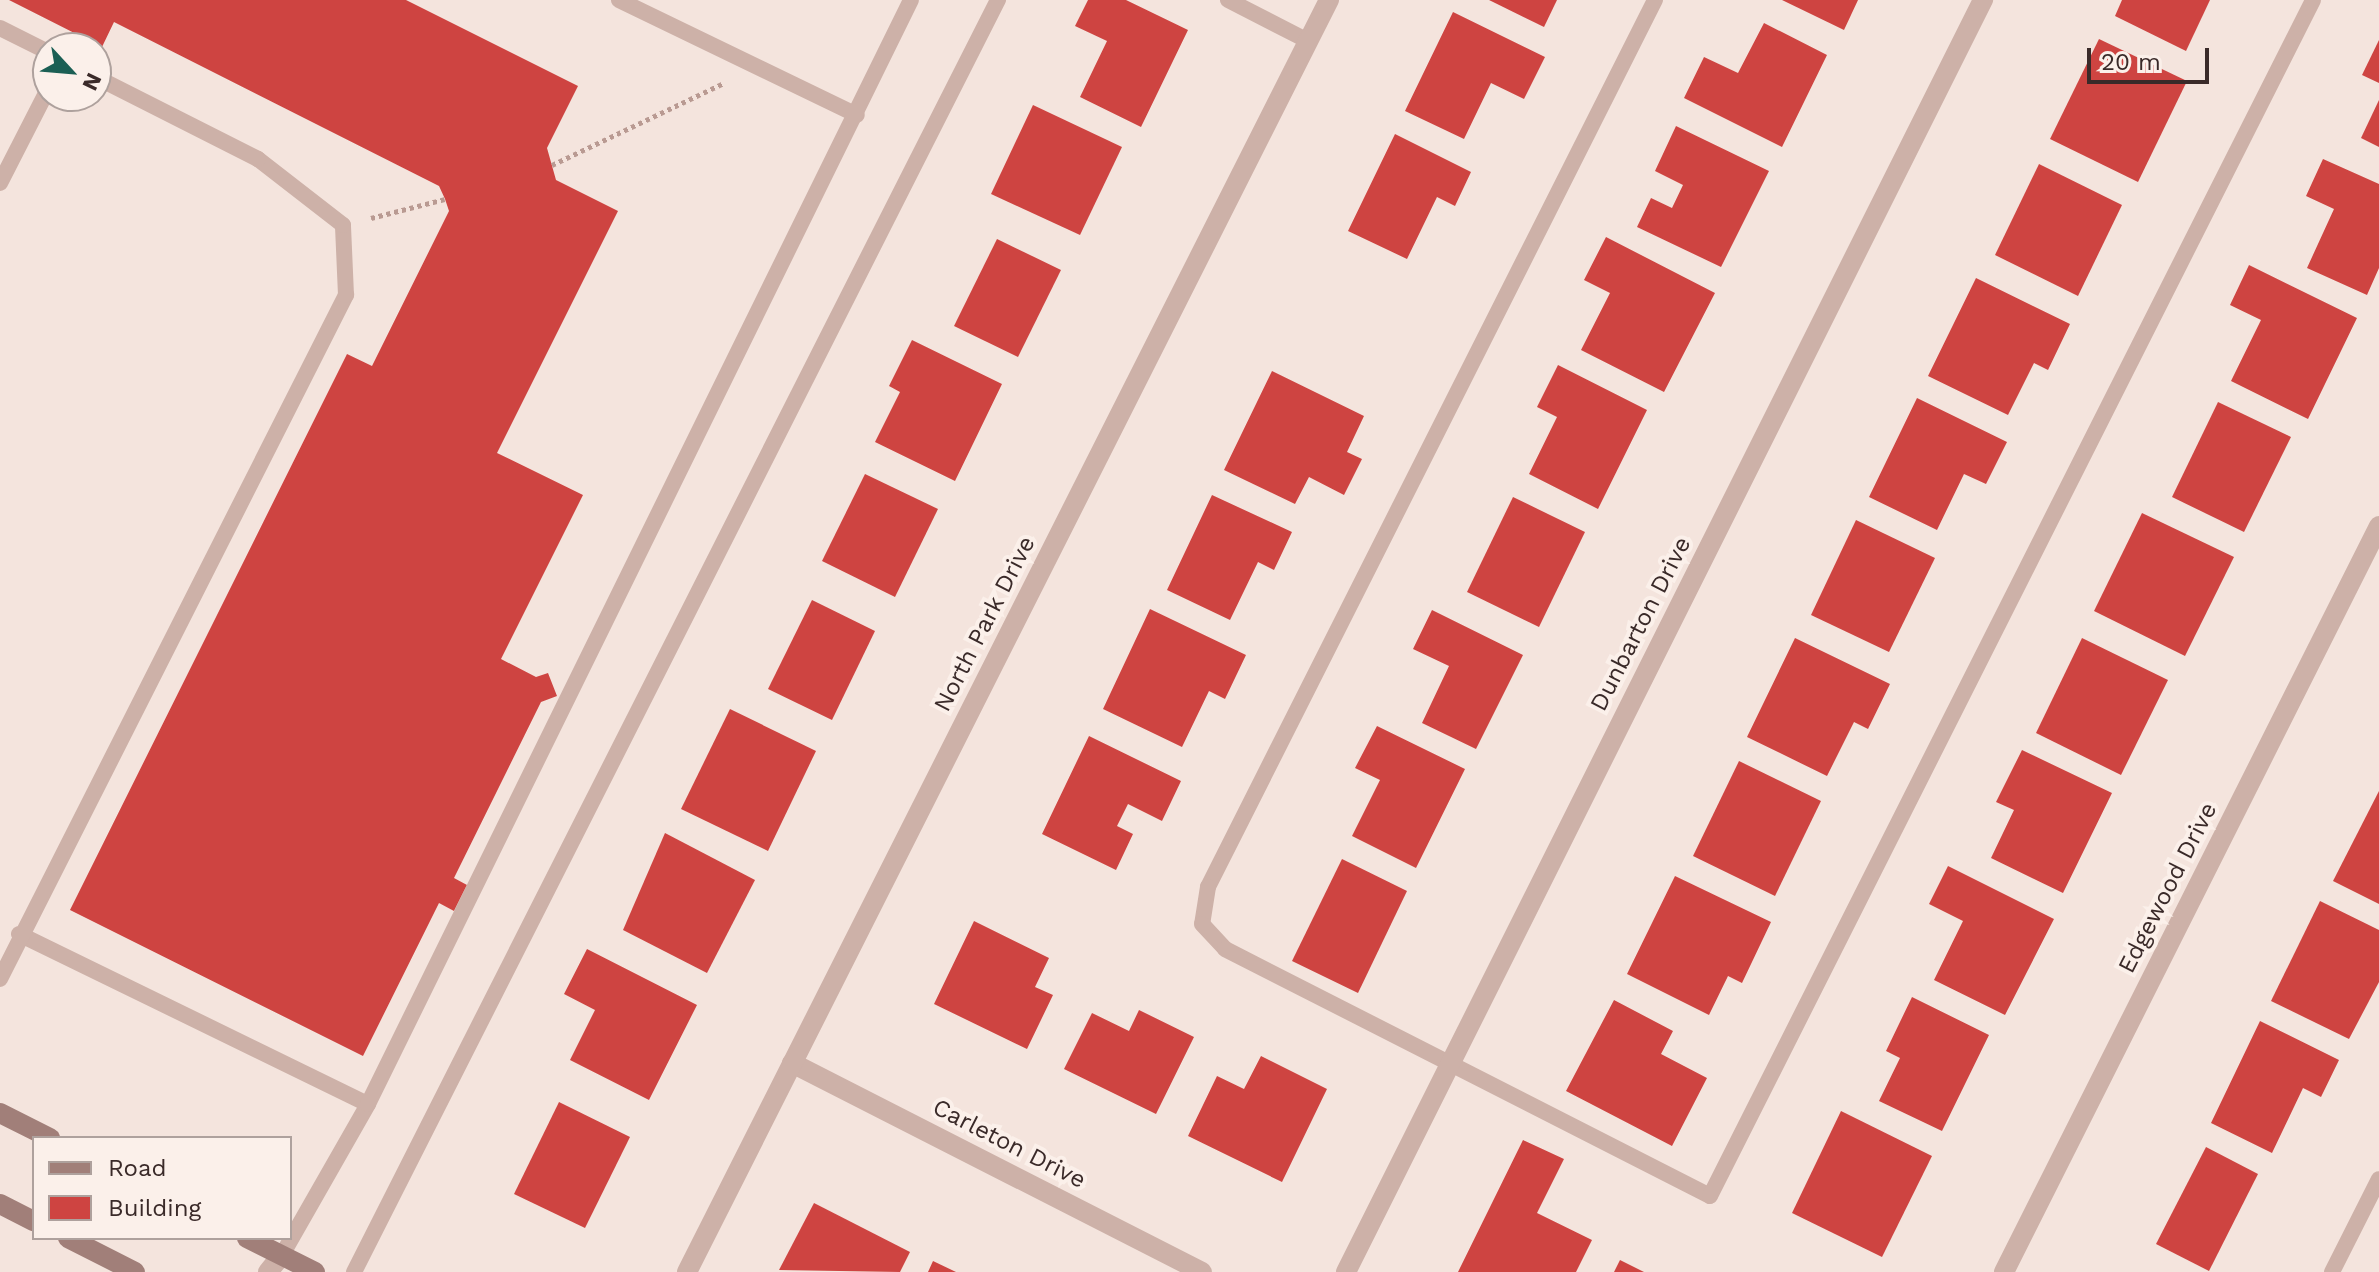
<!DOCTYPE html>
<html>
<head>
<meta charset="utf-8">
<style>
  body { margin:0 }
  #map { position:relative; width:2379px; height:1272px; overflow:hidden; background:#f4e4dd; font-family:"Work Sans",sans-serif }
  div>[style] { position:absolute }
  .building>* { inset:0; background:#ce4441 }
  .path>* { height:5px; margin-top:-2.5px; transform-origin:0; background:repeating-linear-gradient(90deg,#b99a92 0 4px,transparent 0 8px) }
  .lane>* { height:16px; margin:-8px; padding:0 8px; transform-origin:8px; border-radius:8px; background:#cdb1a8 }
  .street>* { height:20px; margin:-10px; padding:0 10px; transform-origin:10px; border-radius:10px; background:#cdb1a8 }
  .secondary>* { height:20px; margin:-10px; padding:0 10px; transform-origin:10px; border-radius:10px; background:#a17f79 }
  span { translate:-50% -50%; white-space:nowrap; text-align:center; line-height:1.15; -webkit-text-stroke:8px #fbf0ea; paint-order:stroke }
  .street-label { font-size:24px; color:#3a2a29 }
  .legend { position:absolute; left:32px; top:1136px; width:260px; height:104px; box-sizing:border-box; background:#fbf0ea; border:2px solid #aea19d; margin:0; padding:10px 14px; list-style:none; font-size:24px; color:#3a2a29 }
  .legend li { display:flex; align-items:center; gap:16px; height:40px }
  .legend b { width:40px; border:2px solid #aea19d }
  .north { position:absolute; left:32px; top:32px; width:80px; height:80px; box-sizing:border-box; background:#fbf0ea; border:2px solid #aea19d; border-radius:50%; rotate:116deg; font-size:22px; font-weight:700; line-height:32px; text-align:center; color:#3a2a29 }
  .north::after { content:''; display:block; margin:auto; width:28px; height:36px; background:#1b5f54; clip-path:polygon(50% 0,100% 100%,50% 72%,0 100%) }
  .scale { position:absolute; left:2087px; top:48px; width:122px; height:36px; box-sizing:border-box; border:4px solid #3a2a29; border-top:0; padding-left:10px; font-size:24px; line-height:28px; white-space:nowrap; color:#3a2a29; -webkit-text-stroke:6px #fbf0ea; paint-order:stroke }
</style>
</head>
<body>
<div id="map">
  <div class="building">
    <div style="clip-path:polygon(9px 0,406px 0,578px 86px,547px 148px,556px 180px,618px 211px,497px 453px,583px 495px,501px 659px,536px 677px,548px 673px,557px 696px,541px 702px,454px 878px,467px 885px,454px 911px,439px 903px,363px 1056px,70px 910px,347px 354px,372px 366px,449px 211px,445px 199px,439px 186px,114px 22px,102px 47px)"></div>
    <div style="clip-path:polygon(1088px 0,1126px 0,1188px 30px,1141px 127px,1080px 97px,1107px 41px,1075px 26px)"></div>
    <div style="clip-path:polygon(1489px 0,1557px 0,1544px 27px)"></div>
    <div style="clip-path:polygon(1782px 0,1858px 0,1844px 30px)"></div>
    <div style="clip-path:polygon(2122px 0,2210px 0,2186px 51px,2115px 16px)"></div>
    <div style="clip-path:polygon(1453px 12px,1545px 57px,1524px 99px,1491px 83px,1464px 139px,1405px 111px)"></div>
    <div style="clip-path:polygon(1764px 23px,1827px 55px,1782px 147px,1684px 98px,1704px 57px,1738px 73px)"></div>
    <div style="clip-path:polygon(2099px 39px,2187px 81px,2138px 182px,2050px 139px)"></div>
    <div style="clip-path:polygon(2379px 40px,2379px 83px,2362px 75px)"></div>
    <div style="clip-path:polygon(2379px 100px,2379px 147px,2361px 138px)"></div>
    <div style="clip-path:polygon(1033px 105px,1122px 147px,1080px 235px,991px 194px)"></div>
    <div style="clip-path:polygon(1676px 126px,1769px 171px,1721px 267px,1637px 227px,1651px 198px,1672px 208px,1683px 185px,1655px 171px)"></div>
    <div style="clip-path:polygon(1395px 134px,1471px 172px,1455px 206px,1437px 197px,1407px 259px,1348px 231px)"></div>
    <div style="clip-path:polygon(2323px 159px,2379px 184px,2379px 268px,2367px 295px,2307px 268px,2334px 209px,2306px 196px)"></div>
    <div style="clip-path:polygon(2039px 164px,2122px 205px,2078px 296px,1995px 255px)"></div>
    <div style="clip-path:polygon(1606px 237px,1715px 293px,1664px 392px,1581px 350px,1610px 293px,1584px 280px)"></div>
    <div style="clip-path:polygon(997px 239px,1061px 270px,1018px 357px,954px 326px)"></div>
    <div style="clip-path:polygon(2249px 265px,2357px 318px,2308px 419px,2231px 381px,2261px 320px,2230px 305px)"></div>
    <div style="clip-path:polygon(1976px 278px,2070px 324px,2048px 370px,2034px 363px,2008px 415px,1928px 376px)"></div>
    <div style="clip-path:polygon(912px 340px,1002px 384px,955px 481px,875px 442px,900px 392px,889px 386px)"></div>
    <div style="clip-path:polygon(1558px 365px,1647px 410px,1598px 509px,1529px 474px,1557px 417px,1537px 407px)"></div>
    <div style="clip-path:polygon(1272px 371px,1364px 416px,1347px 452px,1362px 459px,1344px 495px,1309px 477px,1295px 504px,1224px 470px)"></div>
    <div style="clip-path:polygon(1917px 398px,2007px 442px,1986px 484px,1964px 474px,1937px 530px,1869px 497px)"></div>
    <div style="clip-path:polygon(2218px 402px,2291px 437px,2244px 532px,2172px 497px)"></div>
    <div style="clip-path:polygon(865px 474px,938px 509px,895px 597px,822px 561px)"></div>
    <div style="clip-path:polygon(1212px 495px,1292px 532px,1274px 570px,1258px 562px,1230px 620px,1167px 590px)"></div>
    <div style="clip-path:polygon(1513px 497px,1585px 532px,1539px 627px,1467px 592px)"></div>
    <div style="clip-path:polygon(2142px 513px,2234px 557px,2185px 656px,2094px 611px)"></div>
    <div style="clip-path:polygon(1856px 520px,1935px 558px,1889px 652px,1811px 615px)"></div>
    <div style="clip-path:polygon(812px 600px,875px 631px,832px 720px,768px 689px)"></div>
    <div style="clip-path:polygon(1150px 609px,1246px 655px,1225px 699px,1209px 691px,1182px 747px,1103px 709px)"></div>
    <div style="clip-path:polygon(1432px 610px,1523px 655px,1476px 749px,1422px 723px,1449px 666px,1413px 649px)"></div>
    <div style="clip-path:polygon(1795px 638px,1890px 684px,1868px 729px,1854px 722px,1827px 776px,1747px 737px)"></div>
    <div style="clip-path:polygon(2082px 638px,2168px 680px,2121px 775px,2036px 733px)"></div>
    <div style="clip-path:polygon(730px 709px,816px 751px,768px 851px,681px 809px)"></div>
    <div style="clip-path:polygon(1377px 726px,1465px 769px,1416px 868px,1352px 836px,1380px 780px,1355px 768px)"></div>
    <div style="clip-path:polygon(1089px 736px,1181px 781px,1162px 821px,1128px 804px,1117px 826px,1133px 834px,1116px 870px,1042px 834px)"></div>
    <div style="clip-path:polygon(2022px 750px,2112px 793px,2063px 893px,1991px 858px,2014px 810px,1996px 802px)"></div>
    <div style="clip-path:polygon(1739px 761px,1821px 801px,1775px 896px,1693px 856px)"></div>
    <div style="clip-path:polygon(2379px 791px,2379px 904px,2333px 881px)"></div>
    <div style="clip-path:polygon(665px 833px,755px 880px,707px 973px,623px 930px)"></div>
    <div style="clip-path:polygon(1342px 859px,1407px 891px,1358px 993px,1292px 961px)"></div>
    <div style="clip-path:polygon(1948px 866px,2054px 919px,2005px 1015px,1934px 980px,1963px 921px,1929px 904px)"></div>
    <div style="clip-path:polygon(1675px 876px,1771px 922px,1742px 983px,1728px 976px,1709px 1015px,1627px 974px)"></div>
    <div style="clip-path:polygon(2320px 901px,2379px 930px,2379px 982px,2349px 1039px,2271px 1001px)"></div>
    <div style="clip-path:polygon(974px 921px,1049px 958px,1035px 987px,1053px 995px,1027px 1049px,934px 1004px)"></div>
    <div style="clip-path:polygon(587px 949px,697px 1005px,649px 1100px,570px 1060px,595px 1010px,564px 994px)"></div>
    <div style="clip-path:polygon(1912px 997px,1989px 1035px,1942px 1131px,1879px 1101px,1900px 1058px,1886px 1051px)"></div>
    <div style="clip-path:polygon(1614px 1000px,1673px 1031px,1661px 1054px,1707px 1078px,1672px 1146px,1566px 1091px)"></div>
    <div style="clip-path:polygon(1139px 1010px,1194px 1037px,1156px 1114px,1064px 1069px,1092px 1013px,1129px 1031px)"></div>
    <div style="clip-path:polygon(2260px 1021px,2339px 1060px,2321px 1097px,2303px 1088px,2272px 1153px,2211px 1123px)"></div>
    <div style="clip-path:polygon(1261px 1056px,1327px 1089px,1282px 1182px,1188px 1136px,1217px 1076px,1244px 1089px)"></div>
    <div style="clip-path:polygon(559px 1102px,630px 1137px,585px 1228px,514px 1194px)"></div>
    <div style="clip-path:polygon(1841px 1111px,1932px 1156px,1882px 1257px,1792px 1213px)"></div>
    <div style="clip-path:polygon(1523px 1140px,1564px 1159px,1537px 1213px,1592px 1240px,1576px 1272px,1458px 1272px)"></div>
    <div style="clip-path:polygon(2206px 1147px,2258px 1174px,2209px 1271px,2156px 1244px)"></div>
    <div style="clip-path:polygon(814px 1203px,910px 1252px,900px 1272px,779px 1270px)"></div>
    <div style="clip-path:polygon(1620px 1260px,1644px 1272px,1614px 1272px)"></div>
    <div style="clip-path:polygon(933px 1261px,956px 1272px,928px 1272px)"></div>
  </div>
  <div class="path">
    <div style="left:552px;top:165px;width:191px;rotate:-25.5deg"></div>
    <div style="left:371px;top:218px;width:76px;rotate:-14.4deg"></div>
  </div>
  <div class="lane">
    <div style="left:619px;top:0;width:264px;rotate:25.8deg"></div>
    <div style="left:1228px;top:0;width:90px;rotate:27.1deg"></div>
    <div style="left:1655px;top:0;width:993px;rotate:116.75deg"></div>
    <div style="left:1208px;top:887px;width:37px;rotate:99deg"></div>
    <div style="left:1202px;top:924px;width:34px;rotate:47deg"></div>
    <div style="left:1225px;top:949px;width:544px;rotate:26.99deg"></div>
    <div style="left:1710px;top:1196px;width:1339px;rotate:-63.24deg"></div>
    <div style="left:0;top:28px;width:54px;rotate:26.6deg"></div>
    <div style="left:0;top:183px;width:106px;rotate:-62.9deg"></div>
    <div style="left:19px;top:934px;width:388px;rotate:26deg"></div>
    <div style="left:0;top:979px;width:767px;rotate:-63.17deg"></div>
    <div style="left:346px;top:295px;width:70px;rotate:-92.5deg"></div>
    <div style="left:343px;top:225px;width:108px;rotate:-142.2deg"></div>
    <div style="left:258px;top:159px;width:182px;rotate:-153.2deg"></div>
    <div style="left:282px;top:1255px;width:174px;rotate:-60.3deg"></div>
    <div style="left:368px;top:1104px;width:1230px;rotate:-63.81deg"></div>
    <div style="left:354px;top:1272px;width:1426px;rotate:-63.15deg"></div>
    <div style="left:2332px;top:1272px;width:104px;rotate:-63.2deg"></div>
  </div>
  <div class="street">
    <div style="left:792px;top:1063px;width:460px;rotate:27deg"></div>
    <div style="left:268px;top:1272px;width:22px;rotate:-51deg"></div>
    <div style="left:687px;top:1272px;width:1425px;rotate:-63.22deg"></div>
    <div style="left:1346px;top:1272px;width:1423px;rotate:-63.4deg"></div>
    <div style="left:2004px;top:1272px;width:835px;rotate:-63.31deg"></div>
  </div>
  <div class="secondary">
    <div style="left:0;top:1113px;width:56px;rotate:26.6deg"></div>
    <div style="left:0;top:1204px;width:38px;rotate:27deg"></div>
    <div style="left:68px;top:1238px;width:75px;rotate:26.9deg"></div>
    <div style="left:247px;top:1238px;width:76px;rotate:26.6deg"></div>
  </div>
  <div class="street-label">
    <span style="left:985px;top:624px;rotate:-63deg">North Park Drive</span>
    <span style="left:1641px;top:624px;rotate:-63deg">Dunbarton Drive</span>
    <span style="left:2168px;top:888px;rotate:-63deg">Edgewood Drive</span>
    <span style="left:1009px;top:1144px;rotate:27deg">Carleton Drive</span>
  </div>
  <ul class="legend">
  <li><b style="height:10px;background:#a17f79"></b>Road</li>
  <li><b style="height:22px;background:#ce4441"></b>Building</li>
  </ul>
  <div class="north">N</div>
  <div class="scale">20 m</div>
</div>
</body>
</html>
